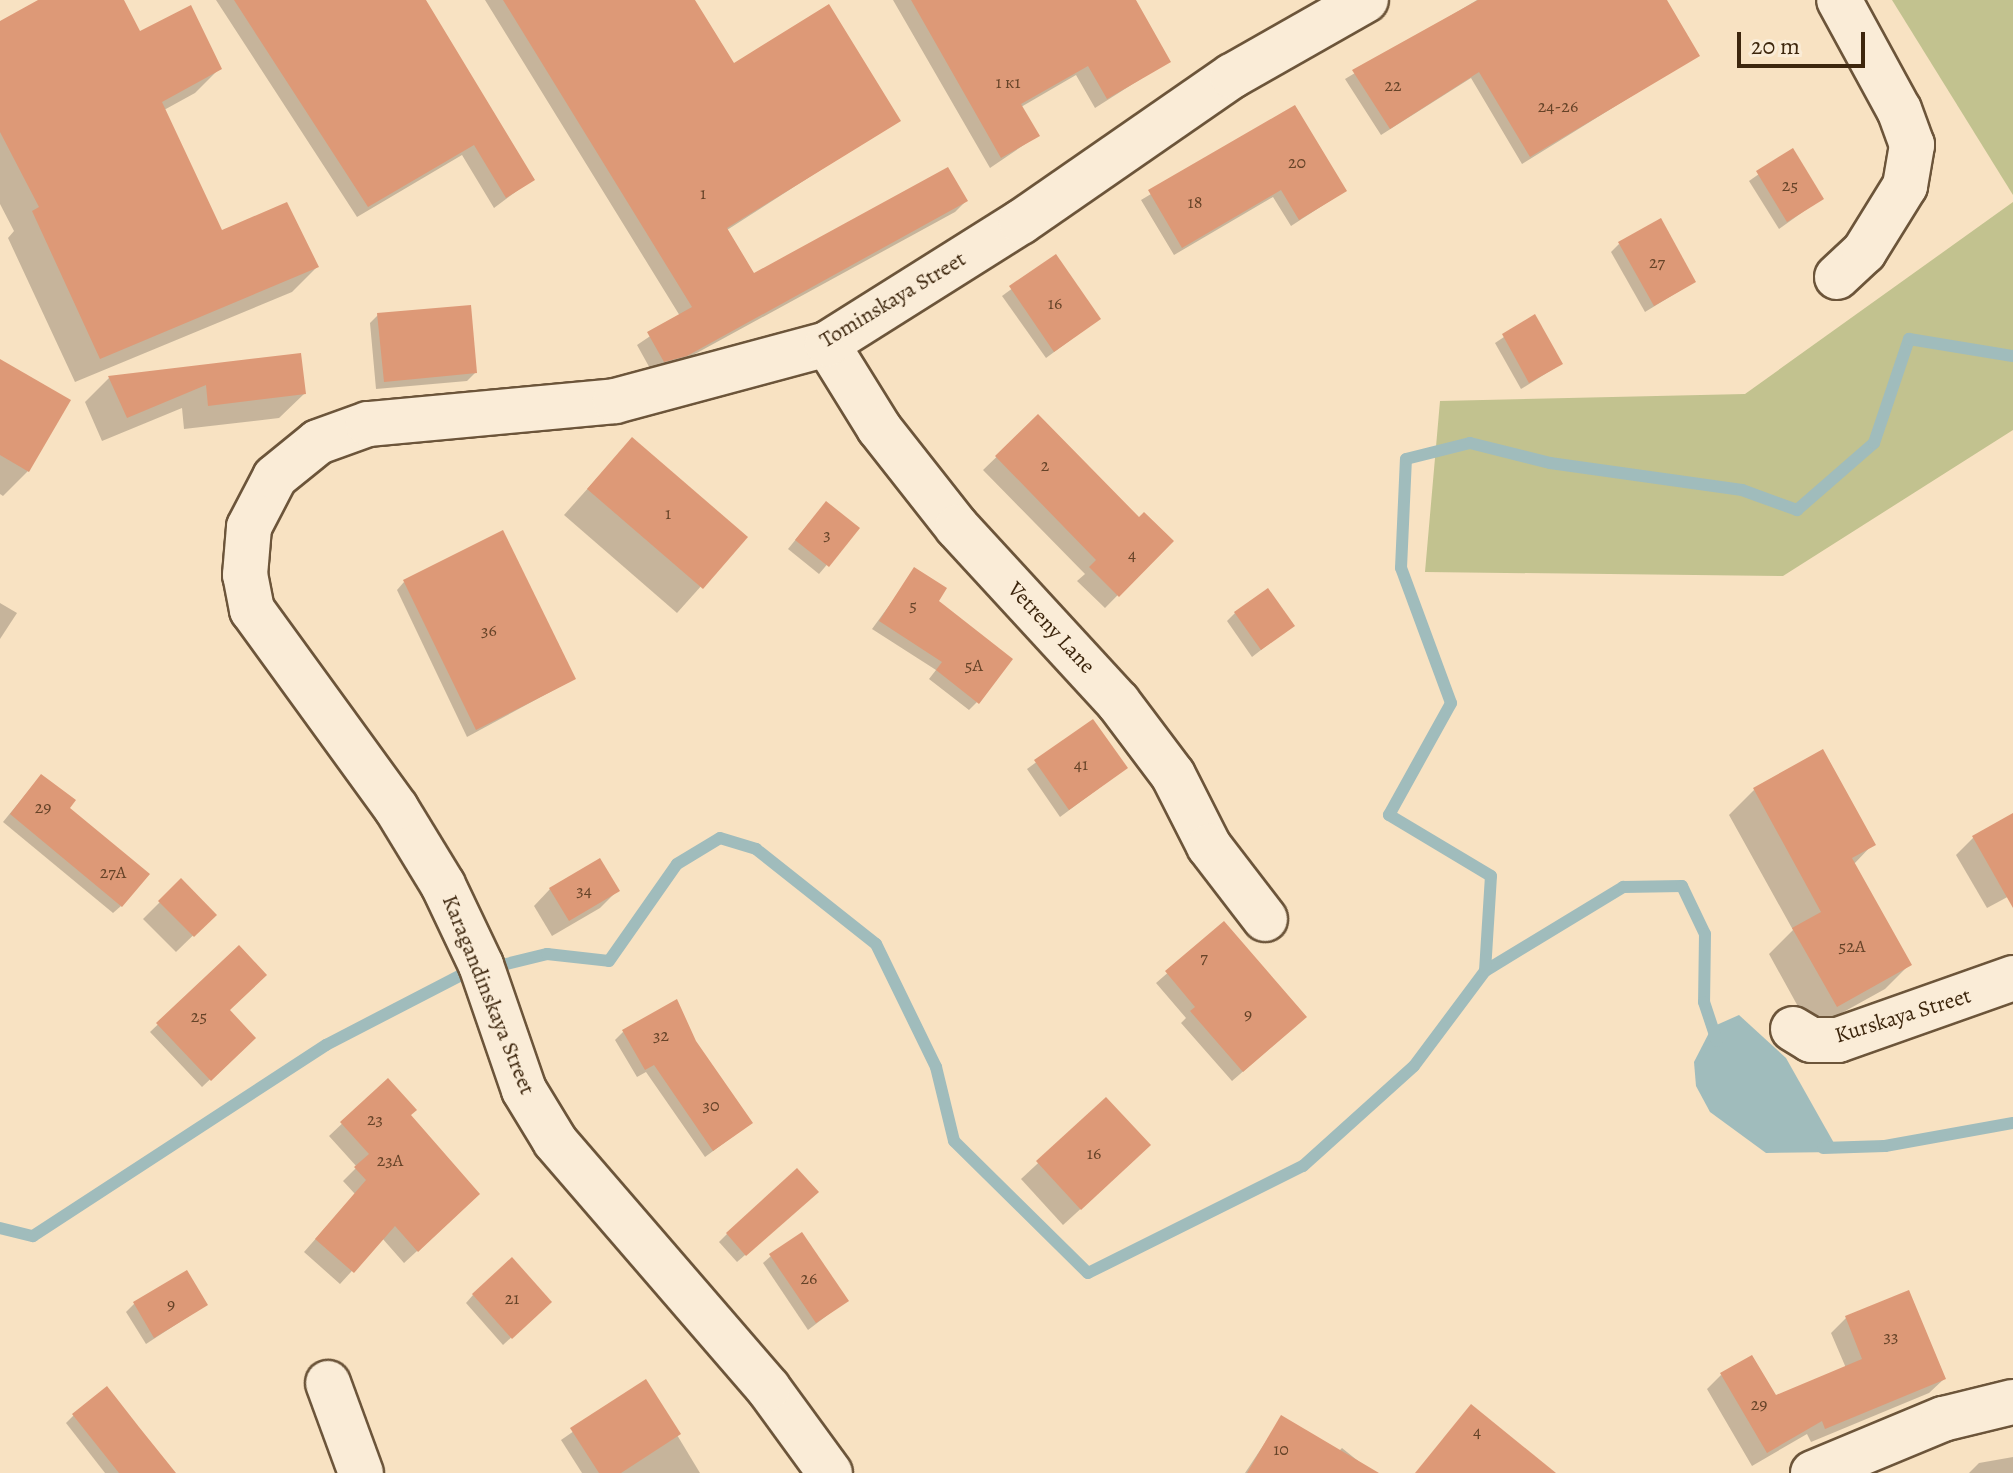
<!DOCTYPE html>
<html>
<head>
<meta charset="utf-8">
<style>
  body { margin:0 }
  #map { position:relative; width:2013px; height:1473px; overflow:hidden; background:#f8e2c2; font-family:Alegreya,serif }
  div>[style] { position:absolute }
  .green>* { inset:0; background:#c2c28f }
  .water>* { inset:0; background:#a0bcbc }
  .shadow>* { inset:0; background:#0003 }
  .stream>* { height:12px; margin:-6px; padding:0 6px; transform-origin:6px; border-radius:6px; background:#a0bcbc }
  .building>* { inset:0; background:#d97 }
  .roads { filter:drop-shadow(2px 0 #6c553a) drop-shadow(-2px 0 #6c553a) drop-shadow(0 2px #6c553a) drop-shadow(0 -2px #6c553a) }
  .minor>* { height:44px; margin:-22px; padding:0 22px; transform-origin:22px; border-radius:22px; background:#faecd7 }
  span { translate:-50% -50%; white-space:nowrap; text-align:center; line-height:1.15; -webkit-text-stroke:6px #faecd7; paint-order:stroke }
  .number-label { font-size:18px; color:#654328 }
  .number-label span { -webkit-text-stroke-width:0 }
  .street-label { font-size:22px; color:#3d260d }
  .scale { position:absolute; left:1737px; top:32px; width:128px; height:36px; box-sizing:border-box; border:4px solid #3d260d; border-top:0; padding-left:10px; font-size:24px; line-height:28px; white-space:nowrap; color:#3d260d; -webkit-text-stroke:6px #faecd7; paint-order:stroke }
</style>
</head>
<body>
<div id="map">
  <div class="green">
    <div style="clip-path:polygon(1893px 0,2013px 0,2013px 195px,1892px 0)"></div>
    <div style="clip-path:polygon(2013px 202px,2013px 430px,1783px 576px,1425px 572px,1440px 401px,1745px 394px)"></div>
  </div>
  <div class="water">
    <div style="clip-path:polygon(1739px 1015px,1786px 1058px,1839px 1152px,1766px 1153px,1710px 1112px,1696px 1086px,1694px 1062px,1712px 1027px)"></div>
  </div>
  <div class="shadow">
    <div style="clip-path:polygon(42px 0,121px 0,139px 34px,220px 68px,195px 93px,164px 110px,221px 233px,317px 267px,292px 292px,75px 382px,8px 238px,14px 231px,0 204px,0 24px)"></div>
    <div style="clip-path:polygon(216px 0,423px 0,533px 179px,494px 208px,462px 155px,357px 217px)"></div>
    <div style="clip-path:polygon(485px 0,693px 0,733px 66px,898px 120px,727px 230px,753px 276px,966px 201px,955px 212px,673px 366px,652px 372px,637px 345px,680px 316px)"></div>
    <div style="clip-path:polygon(893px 0,1134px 0,1169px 61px,1095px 108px,1076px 75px,1021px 107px,1037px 136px,990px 168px)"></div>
    <div style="clip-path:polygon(1477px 0,1665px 0,1698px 55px,1522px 164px,1471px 78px,1381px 135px,1345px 79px)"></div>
    <div style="clip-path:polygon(1295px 108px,1345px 191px,1291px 226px,1273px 197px,1174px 255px,1141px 200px)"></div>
    <div style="clip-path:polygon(1792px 151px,1821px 199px,1779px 229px,1749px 181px)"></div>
    <div style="clip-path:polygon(1619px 244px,1694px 282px,1645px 312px,1611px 252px)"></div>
    <div style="clip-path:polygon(1055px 257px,1099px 319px,1046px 358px,1002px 296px)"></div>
    <div style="clip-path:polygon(378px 315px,475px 373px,467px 381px,376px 389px,370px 323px)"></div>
    <div style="clip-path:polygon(1534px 317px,1561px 364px,1521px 389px,1495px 343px)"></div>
    <div style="clip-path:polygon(299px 355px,304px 394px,279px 418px,184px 429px,182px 408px,102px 441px,85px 402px,109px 378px)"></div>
    <div style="clip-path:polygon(0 361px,28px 471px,3px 496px,0 494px)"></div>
    <div style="clip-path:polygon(1038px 417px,1139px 520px,1171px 541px,1105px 608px,1077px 581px,1085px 574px,983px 470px)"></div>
    <div style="clip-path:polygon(632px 439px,745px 537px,677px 613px,564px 515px)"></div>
    <div style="clip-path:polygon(818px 512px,857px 529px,819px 574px,788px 549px)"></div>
    <div style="clip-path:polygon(915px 570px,936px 601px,977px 702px,969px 710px,929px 679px,936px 670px,872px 629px)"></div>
    <div style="clip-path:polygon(404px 582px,574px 679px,467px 737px,397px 590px)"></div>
    <div style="clip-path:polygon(0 603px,17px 613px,0 639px)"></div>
    <div style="clip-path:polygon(1235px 613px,1292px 626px,1252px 657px,1227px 621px)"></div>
    <div style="clip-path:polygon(1092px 721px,1126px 768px,1060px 817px,1027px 769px)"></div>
    <div style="clip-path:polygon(34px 784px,67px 808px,121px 906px,113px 913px,3px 822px)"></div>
    <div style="clip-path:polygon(1754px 790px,1873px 844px,1854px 864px,1909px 965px,1885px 989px,1811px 1030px,1769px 954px,1793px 930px,1729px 815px)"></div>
    <div style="clip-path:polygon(2013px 815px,2013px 894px,1987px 908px,1956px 855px,1973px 838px)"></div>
    <div style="clip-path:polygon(181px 881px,214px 915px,176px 952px,143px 919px)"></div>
    <div style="clip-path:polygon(550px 889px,617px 891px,600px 908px,552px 936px,534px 906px)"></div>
    <div style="clip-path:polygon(1224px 924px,1294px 1027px,1232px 1081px,1181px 1023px,1186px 1018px,1156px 983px)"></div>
    <div style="clip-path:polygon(239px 947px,228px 1010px,254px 1038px,202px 1087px,150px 1032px)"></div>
    <div style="clip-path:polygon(623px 1032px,695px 1042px,751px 1123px,705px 1157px,646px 1072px,637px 1077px,615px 1040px)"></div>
    <div style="clip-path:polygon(387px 1081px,465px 1207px,404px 1263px,382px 1238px,340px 1284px,304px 1252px,355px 1194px,343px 1181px,357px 1167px,329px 1136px)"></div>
    <div style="clip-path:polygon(1106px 1100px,1132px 1162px,1063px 1225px,1021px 1179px)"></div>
    <div style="clip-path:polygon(808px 1200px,737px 1262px,719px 1242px,727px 1234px)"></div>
    <div style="clip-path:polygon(771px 1256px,846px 1301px,808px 1330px,763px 1263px)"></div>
    <div style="clip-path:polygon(473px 1295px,542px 1309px,503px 1345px,466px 1303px)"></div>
    <div style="clip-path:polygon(134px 1304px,206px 1305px,146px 1344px,126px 1312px)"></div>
    <div style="clip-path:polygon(1846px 1318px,1944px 1379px,1929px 1393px,1811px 1442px,1807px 1434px,1752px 1466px,1707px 1389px,1721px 1375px,1775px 1397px,1846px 1368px,1831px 1333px)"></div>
    <div style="clip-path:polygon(645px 1382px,700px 1473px,582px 1473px,561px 1440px)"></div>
    <div style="clip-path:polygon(74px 1415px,130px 1473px,105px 1473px,66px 1423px)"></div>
    <div style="clip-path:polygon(1282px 1417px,1339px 1451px,1342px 1448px,1373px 1473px,1245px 1473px)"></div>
    <div style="clip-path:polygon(2013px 1457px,2013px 1473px,1969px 1473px,1979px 1463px)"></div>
  </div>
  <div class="stream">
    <div style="left:1485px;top:971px;width:162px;rotate:-31.3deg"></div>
    <div style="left:1623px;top:887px;width:59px;rotate:-1deg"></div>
    <div style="left:1682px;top:886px;width:53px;rotate:64.4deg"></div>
    <div style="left:1705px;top:934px;width:68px;rotate:90.8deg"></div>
    <div style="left:1704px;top:1002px;width:41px;rotate:71.6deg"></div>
    <div style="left:1823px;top:1148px;width:62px;rotate:-1.8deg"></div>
    <div style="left:1885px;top:1146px;width:130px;rotate:-10.2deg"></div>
    <div style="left:0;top:1228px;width:34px;rotate:14deg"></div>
    <div style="left:33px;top:1236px;width:350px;rotate:-33.1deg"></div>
    <div style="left:326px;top:1045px;width:152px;rotate:-27.4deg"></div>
    <div style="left:461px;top:975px;width:89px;rotate:-13.7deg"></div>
    <div style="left:547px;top:954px;width:62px;rotate:6.4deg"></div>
    <div style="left:609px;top:961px;width:118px;rotate:-55deg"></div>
    <div style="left:677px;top:864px;width:50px;rotate:-31.2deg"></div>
    <div style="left:720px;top:838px;width:38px;rotate:17deg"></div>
    <div style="left:756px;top:849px;width:153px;rotate:38.4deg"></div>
    <div style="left:876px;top:944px;width:137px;rotate:64deg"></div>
    <div style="left:936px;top:1067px;width:76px;rotate:76.3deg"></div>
    <div style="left:954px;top:1141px;width:188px;rotate:44.6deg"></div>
    <div style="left:1088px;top:1273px;width:240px;rotate:-26.5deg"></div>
    <div style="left:1303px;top:1166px;width:149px;rotate:-42deg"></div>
    <div style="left:1414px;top:1066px;width:119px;rotate:-53.2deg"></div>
    <div style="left:1485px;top:971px;width:95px;rotate:-86.4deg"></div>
    <div style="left:1491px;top:876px;width:119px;rotate:-149.1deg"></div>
    <div style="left:1389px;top:815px;width:128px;rotate:-61deg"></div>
    <div style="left:1451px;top:703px;width:144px;rotate:-110.3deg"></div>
    <div style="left:1401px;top:568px;width:109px;rotate:-87.4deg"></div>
    <div style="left:1406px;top:459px;width:66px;rotate:-14deg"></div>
    <div style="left:1470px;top:443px;width:82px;rotate:14deg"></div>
    <div style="left:1550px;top:463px;width:194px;rotate:8deg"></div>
    <div style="left:1742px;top:490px;width:59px;rotate:20deg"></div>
    <div style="left:1797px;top:510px;width:102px;rotate:-41deg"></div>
    <div style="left:1874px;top:443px;width:110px;rotate:-71.4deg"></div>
    <div style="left:1909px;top:339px;width:105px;rotate:9.3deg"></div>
  </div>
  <div class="building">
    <div style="clip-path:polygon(38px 0,124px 0,140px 31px,191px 5px,222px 69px,162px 102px,222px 230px,287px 202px,319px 267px,100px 359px,32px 211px,39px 207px,0 132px,0 21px)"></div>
    <div style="clip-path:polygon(234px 0,426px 0,535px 180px,506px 198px,474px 145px,368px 207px)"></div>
    <div style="clip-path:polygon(503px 0,695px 0,734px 63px,829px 4px,901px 121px,727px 228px,754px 273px,948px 167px,968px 201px,687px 356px,664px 362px,647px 332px,692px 307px)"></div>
    <div style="clip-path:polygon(911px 0,1136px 0,1171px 62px,1107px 99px,1088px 66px,1021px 104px,1040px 136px,1001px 158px)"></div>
    <div style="clip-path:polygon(1478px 0,1667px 0,1700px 56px,1530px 157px,1479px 72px,1390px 129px,1352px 70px)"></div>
    <div style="clip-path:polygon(1295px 105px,1347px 191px,1299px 220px,1281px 190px,1182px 248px,1148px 190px)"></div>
    <div style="clip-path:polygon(1793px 148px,1824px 199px,1787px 222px,1756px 171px)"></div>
    <div style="clip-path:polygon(1661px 218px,1696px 282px,1654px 306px,1618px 242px)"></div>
    <div style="clip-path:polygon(1056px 254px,1101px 319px,1054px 352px,1009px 286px)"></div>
    <div style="clip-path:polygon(471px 305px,477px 373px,384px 382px,377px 313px)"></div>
    <div style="clip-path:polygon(1535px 314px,1563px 364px,1529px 383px,1502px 334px)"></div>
    <div style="clip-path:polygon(301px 353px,306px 394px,208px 406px,206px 385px,127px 418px,108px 376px)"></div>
    <div style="clip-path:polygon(0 359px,71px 400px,29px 472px,0 455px)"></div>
    <div style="clip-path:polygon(1038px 414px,1139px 517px,1144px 512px,1174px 541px,1119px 597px,1089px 567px,1096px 560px,995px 456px)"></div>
    <div style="clip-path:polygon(632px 437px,748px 537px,703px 589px,587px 489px)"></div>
    <div style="clip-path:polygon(826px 501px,860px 528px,829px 567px,795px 540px)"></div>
    <div style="clip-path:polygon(503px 530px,576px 679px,476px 730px,403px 580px)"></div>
    <div style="clip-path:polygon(914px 567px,947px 588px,939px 601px,1013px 659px,979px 704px,936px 670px,942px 662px,879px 621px)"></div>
    <div style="clip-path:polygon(1268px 588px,1295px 626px,1261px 650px,1234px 612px)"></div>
    <div style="clip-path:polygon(1093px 719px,1128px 768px,1069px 810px,1034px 760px)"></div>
    <div style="clip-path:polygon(1823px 749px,1876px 845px,1852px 858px,1912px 965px,1837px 1007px,1792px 928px,1821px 912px,1753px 788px)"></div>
    <div style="clip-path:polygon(41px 774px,76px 800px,70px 808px,150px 874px,122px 907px,10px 814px)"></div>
    <div style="clip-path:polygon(2013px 813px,2013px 908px,1972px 836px)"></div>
    <div style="clip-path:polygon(600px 858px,620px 891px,569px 921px,549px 888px)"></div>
    <div style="clip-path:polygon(181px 878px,217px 915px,194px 937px,158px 901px)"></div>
    <div style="clip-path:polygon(1224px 921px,1307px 1017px,1243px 1072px,1190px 1011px,1195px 1007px,1165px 971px)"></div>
    <div style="clip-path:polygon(239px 945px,267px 975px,230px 1010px,256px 1038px,211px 1081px,156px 1023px)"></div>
    <div style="clip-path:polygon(677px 999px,696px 1041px,753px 1123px,713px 1151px,654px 1065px,645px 1070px,622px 1030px)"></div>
    <div style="clip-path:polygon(388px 1078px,417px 1110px,411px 1115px,480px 1194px,418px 1252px,395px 1226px,354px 1273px,315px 1239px,366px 1180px,354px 1167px,369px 1154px,340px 1122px)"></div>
    <div style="clip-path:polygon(1106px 1097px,1151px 1145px,1081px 1210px,1036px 1161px)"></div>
    <div style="clip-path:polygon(797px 1168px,819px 1192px,746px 1256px,726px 1233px)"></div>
    <div style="clip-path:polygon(802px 1232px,849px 1301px,816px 1323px,769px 1254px)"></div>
    <div style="clip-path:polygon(512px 1257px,552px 1302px,512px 1339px,472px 1294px)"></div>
    <div style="clip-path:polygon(187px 1270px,208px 1305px,154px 1338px,133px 1302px)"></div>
    <div style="clip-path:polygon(1909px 1290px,1946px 1379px,1825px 1429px,1822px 1421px,1767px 1453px,1720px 1373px,1752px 1355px,1776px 1395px,1862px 1359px,1845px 1316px)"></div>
    <div style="clip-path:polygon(646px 1379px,681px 1434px,621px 1473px,599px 1473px,570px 1428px)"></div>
    <div style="clip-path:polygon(107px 1386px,139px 1427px,176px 1473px,119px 1473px,72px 1414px)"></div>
    <div style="clip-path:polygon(1471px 1404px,1556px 1473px,1415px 1473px)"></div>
    <div style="clip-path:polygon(1281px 1415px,1379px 1473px,1247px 1473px)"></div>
  </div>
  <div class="roads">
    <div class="minor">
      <div style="left:1837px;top:277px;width:37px;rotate:-43deg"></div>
      <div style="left:1864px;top:252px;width:78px;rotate:-58.2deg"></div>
      <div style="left:1905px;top:186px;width:42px;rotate:-80.3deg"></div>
      <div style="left:1912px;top:145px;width:37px;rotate:-110deg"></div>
      <div style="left:1899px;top:110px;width:125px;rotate:-118.6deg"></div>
      <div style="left:827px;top:344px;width:99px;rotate:58.2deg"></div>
      <div style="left:879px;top:428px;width:126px;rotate:51.8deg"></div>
      <div style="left:957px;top:527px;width:238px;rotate:47.4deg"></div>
      <div style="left:1118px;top:702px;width:91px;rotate:53deg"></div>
      <div style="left:1173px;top:775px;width:80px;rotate:63.1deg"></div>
      <div style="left:1209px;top:846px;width:92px;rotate:52.5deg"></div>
      <div style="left:1793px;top:1029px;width:21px;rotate:31deg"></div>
      <div style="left:1811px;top:1040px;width:27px"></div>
      <div style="left:1838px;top:1040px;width:186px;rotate:-19.5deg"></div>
      <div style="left:328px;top:1383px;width:96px;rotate:69.9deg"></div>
      <div style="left:830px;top:1473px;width:105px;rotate:-126.1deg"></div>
      <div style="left:768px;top:1388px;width:326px;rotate:-130.8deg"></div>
      <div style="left:555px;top:1141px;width:60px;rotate:-121.3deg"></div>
      <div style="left:524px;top:1090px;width:132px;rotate:-109deg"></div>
      <div style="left:481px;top:965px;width:89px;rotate:-115.4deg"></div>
      <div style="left:443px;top:885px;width:90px;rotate:-121.4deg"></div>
      <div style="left:396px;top:808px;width:245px;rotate:-126deg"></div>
      <div style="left:252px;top:610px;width:36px;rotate:-101deg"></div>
      <div style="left:245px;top:575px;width:48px;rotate:-85.2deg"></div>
      <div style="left:249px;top:527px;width:56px;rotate:-62.5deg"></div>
      <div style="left:275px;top:477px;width:55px;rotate:-39.1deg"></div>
      <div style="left:318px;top:442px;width:53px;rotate:-19.8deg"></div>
      <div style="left:368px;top:424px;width:248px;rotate:-5.3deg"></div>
      <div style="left:615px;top:401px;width:220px;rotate:-15deg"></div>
      <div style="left:827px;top:344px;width:229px;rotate:-32.2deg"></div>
      <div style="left:1021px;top:222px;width:257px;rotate:-34.7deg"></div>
      <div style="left:1232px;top:76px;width:154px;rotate:-29.6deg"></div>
      <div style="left:1813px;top:1473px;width:141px;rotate:-22.6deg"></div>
      <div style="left:1943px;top:1419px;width:72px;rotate:-13.7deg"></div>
    </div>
  </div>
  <div class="number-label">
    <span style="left:1008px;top:82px">1 к1</span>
    <span style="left:1393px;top:85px">22</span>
    <span style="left:1558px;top:106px">24-26</span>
    <span style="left:1297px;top:162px">20</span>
    <span style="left:1790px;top:185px">25</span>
    <span style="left:703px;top:193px">1</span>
    <span style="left:1195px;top:202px">18</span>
    <span style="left:1657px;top:262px">27</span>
    <span style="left:1055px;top:303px">16</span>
    <span style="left:1045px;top:465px">2</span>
    <span style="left:668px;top:513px">1</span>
    <span style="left:827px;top:534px">3</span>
    <span style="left:1132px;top:554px">4</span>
    <span style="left:913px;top:605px">5</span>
    <span style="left:489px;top:630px">36</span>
    <span style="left:974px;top:665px">5А</span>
    <span style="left:1081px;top:764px">41</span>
    <span style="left:43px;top:807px">29</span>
    <span style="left:113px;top:872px">27А</span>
    <span style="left:584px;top:890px">34</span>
    <span style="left:1852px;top:946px">52А</span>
    <span style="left:1204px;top:957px">7</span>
    <span style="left:1248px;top:1014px">9</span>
    <span style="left:199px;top:1016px">25</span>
    <span style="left:661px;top:1035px">32</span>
    <span style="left:711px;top:1105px">30</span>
    <span style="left:375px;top:1119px">23</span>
    <span style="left:1094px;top:1153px">16</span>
    <span style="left:390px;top:1160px">23А</span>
    <span style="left:809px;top:1278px">26</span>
    <span style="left:512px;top:1298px">21</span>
    <span style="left:171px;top:1304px">9</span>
    <span style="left:1891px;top:1336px">33</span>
    <span style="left:1759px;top:1404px">29</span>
    <span style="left:1477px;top:1431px">4</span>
    <span style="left:1281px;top:1449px">10</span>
  </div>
  <div class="street-label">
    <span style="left:893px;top:300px;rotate:-31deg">Tominskaya Street</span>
    <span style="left:1051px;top:628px;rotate:47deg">Vetreny Lane</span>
    <span style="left:488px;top:995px;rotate:68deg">Karagandinskaya Street</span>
    <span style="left:1903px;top:1016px;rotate:-17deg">Kurskaya Street</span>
  </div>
  <div class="scale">20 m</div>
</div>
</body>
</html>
